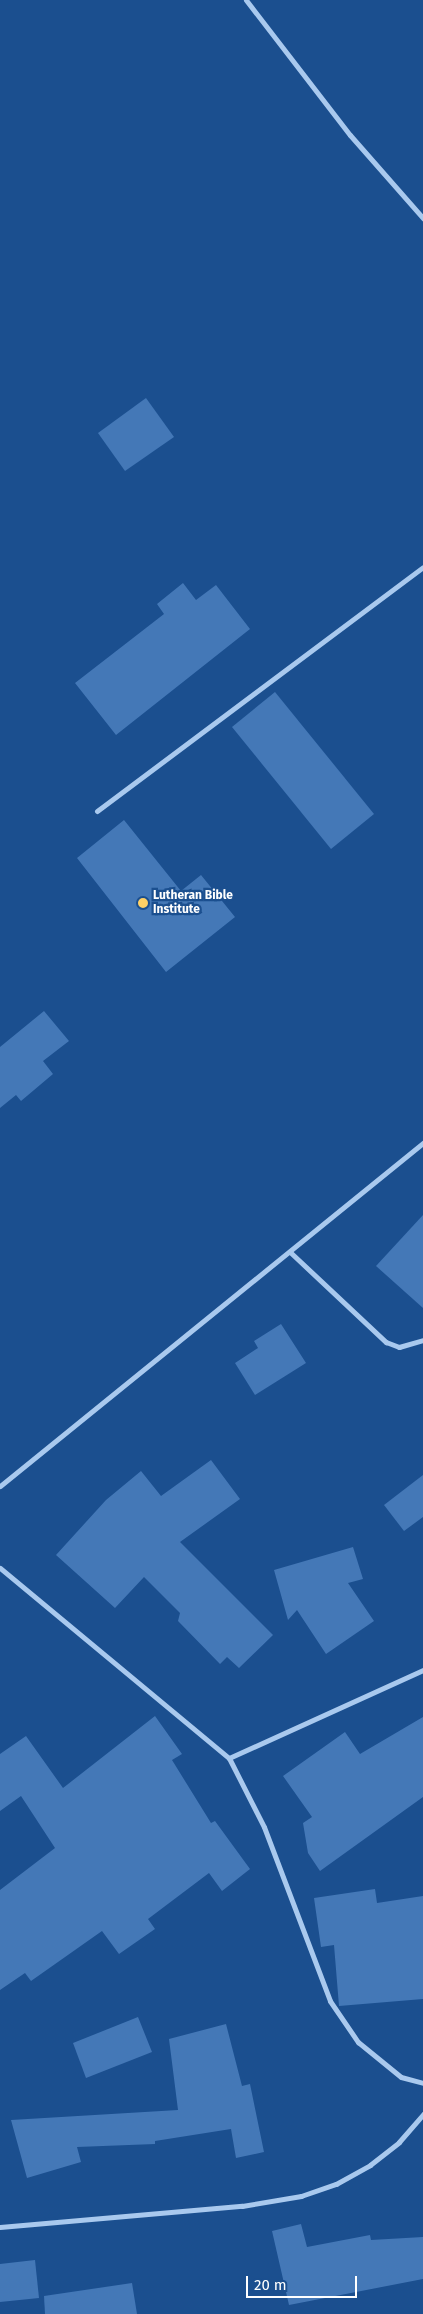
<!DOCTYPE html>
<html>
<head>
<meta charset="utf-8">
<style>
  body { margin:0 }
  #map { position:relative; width:423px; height:2314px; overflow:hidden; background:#1b4f8f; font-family:"Fira Sans",sans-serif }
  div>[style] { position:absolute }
  .building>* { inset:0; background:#4478b7 }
  .street>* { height:5px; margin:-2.5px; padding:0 2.5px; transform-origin:2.5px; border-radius:2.5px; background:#a9c9ee }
  .dots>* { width:14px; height:14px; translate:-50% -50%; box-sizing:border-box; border:2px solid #1b4f8f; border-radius:50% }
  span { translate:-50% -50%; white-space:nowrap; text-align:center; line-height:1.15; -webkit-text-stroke:4.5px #1b4f8f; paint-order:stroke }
  .poi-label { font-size:12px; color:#fff; font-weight:700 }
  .left { translate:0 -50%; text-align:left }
  .scale { position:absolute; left:246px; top:2276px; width:111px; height:22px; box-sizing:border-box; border:2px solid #fff; border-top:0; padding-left:6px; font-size:15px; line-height:18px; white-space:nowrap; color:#fff; -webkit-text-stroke:4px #1b4f8f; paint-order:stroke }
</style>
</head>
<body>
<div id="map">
  <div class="building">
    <div style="clip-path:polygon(146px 398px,174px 437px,125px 471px,98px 433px)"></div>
    <div style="clip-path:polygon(183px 583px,196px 600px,216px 585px,250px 629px,116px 735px,75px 683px,164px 614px,157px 604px)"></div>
    <div style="clip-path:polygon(275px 692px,374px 814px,331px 849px,232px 727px)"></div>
    <div style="clip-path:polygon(124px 820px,181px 891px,201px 875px,235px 917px,166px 972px,77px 858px)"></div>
    <div style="clip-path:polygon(44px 1011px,69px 1041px,43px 1061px,53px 1074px,21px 1101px,16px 1095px,0 1108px,0 1047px)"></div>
    <div style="clip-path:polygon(423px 1215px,423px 1308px,376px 1266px)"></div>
    <div style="clip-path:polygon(281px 1324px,306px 1363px,255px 1395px,235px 1363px,258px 1348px,254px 1341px)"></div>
    <div style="clip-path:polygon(211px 1460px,240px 1499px,180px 1542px,273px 1635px,239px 1668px,227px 1657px,220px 1664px,178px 1621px,180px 1613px,144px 1577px,115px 1608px,56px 1555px,106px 1500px,141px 1471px,161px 1496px)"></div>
    <div style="clip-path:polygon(423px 1475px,423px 1517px,404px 1531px,384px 1505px)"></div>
    <div style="clip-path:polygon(353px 1547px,363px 1579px,348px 1583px,374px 1621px,326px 1654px,297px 1610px,288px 1620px,274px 1570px)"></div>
    <div style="clip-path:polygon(155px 1716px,182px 1754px,172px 1760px,211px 1823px,215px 1821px,250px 1869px,222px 1891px,209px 1873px,148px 1919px,155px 1929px,119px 1954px,102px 1931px,31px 1981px,25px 1973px,0 1990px,0 1890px,55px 1848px,21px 1796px,0 1811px,0 1754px,26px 1736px,63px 1788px)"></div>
    <div style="clip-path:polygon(423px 1717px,423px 1797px,320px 1871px,308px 1853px,303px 1823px,312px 1817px,283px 1776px,345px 1732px,360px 1754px)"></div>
    <div style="clip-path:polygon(375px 1889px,377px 1903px,423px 1896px,423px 1999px,339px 2006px,334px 1945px,321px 1947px,314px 1898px)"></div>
    <div style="clip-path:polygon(138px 2017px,152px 2052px,86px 2078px,73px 2043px)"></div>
    <div style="clip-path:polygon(226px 2024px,242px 2086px,250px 2084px,264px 2152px,236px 2158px,231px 2129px,155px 2141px,155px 2144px,77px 2147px,81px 2162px,27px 2178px,11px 2120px,178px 2110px,169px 2039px)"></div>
    <div style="clip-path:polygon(301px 2224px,307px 2247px,370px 2235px,371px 2240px,423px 2237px,423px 2279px,289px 2305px,272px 2231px)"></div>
    <div style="clip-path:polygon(35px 2260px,39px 2298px,0 2302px,0 2264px)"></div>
    <div style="clip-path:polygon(132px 2283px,137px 2314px,45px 2314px,44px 2296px)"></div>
  </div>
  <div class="street">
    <div style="left:246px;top:0;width:170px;rotate:52.4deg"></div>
    <div style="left:350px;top:135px;width:111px;rotate:48.7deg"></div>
    <div style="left:97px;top:811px;width:407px;rotate:-36.8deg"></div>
    <div style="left:290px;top:1252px;width:132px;rotate:43.2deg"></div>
    <div style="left:386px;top:1342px;width:14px;rotate:21deg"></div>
    <div style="left:399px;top:1347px;width:25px;rotate:-16deg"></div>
    <div style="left:0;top:1486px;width:545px;rotate:-39.04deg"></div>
    <div style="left:0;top:1568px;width:298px;rotate:39.7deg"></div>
    <div style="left:229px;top:1758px;width:77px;rotate:63.1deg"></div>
    <div style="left:264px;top:1827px;width:186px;rotate:69.2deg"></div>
    <div style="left:330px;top:2001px;width:50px;rotate:55.7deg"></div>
    <div style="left:358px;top:2042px;width:55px;rotate:39.1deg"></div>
    <div style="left:401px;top:2077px;width:23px;rotate:15deg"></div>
    <div style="left:229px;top:1758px;width:213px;rotate:-24.4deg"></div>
    <div style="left:0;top:2227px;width:243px;rotate:-5deg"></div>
    <div style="left:242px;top:2206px;width:60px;rotate:-9.6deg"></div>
    <div style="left:301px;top:2196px;width:37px;rotate:-19deg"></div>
    <div style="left:336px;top:2184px;width:39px;rotate:-29deg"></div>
    <div style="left:370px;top:2165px;width:37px;rotate:-38deg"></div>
    <div style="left:399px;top:2142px;width:37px;rotate:-49deg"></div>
  </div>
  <div class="dots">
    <div style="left:143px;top:903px;background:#ffd166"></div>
  </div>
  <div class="poi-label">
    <span class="left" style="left:153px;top:903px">Lutheran Bible<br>Institute</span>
  </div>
  <div class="scale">20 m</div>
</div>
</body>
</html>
